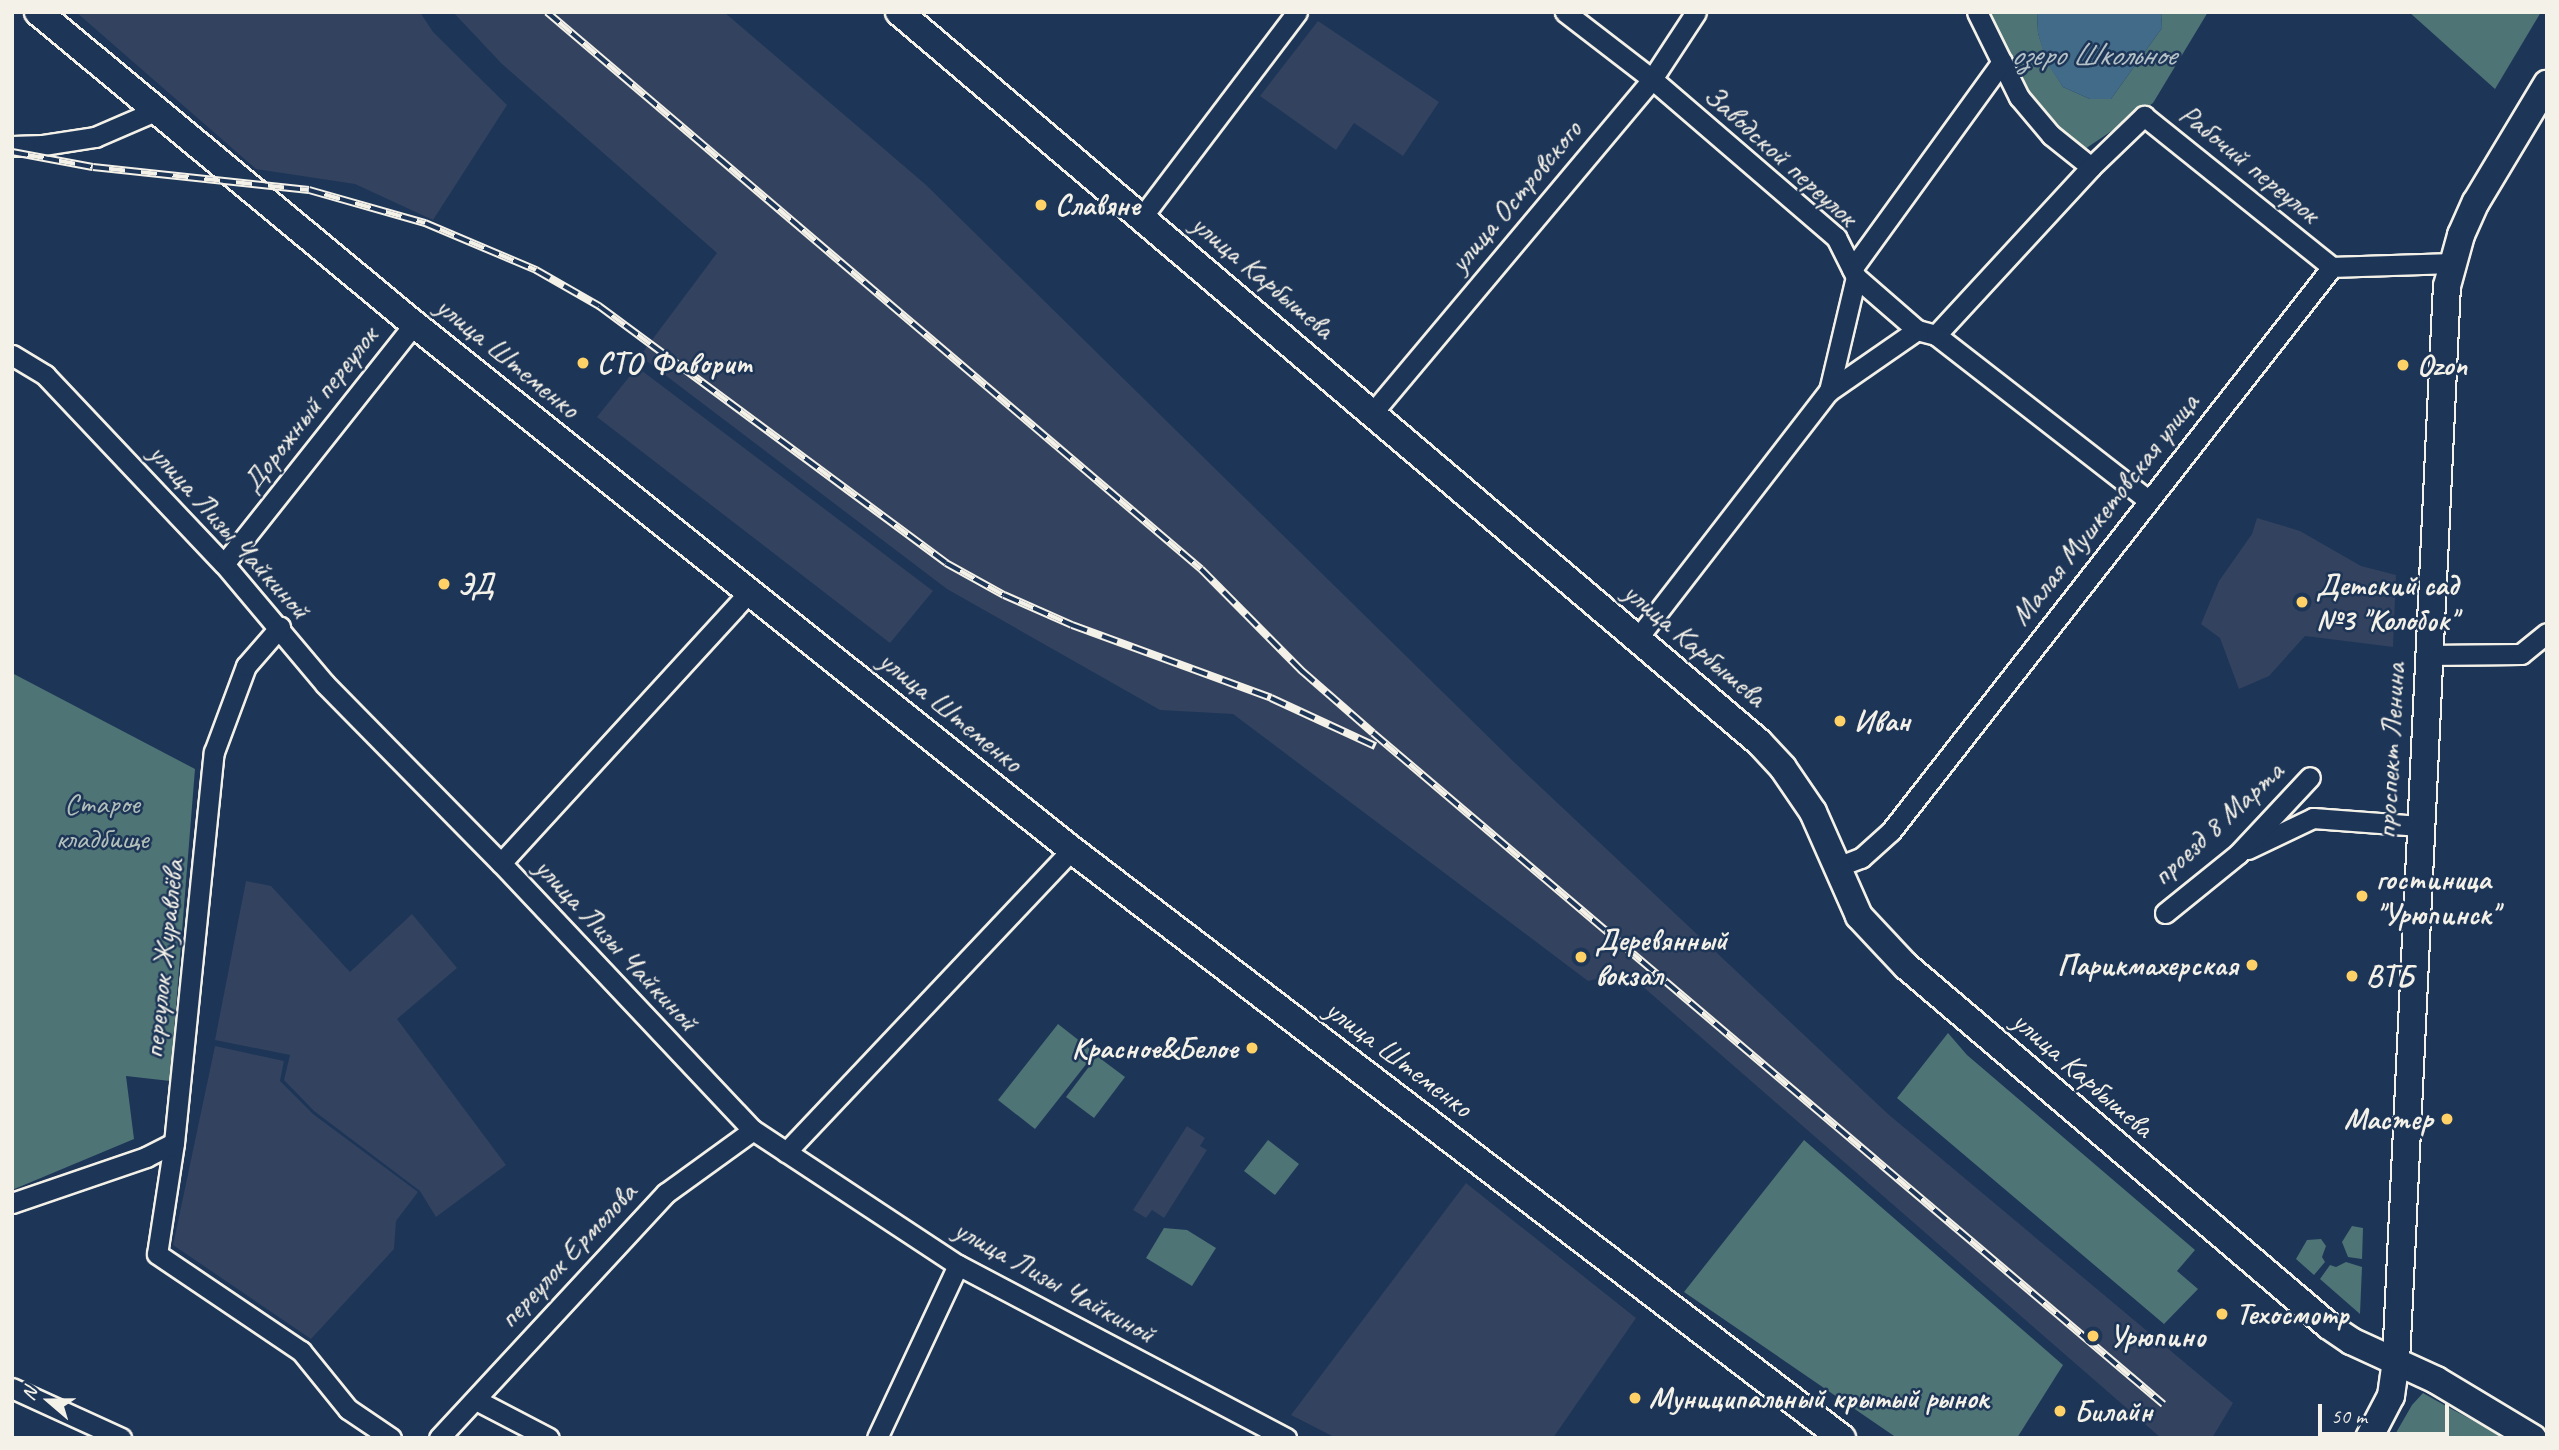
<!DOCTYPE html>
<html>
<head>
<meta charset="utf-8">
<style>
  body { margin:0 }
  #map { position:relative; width:2559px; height:1450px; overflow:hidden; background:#1d3557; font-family:Caveat,sans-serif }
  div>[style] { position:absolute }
  .built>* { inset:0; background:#32425f }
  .green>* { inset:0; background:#4e7476 }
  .water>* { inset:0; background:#416b89 }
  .roads { filter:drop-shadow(2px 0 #f4f1e8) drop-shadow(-2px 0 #f4f1e8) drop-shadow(0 2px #f4f1e8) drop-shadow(0 -2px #f4f1e8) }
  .minor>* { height:19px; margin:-9.5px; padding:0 9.5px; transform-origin:9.5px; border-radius:9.5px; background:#1d3557 }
  .secondary>* { height:26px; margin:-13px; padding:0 13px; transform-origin:13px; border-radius:13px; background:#1d3557 }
  .rail>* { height:8px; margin-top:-4px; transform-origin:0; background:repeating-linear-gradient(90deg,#1d3557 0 16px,#f4f1e8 0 32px); box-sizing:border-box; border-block:2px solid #f4f1e8 }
  .dots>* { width:19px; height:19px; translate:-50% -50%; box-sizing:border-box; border:4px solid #1d3557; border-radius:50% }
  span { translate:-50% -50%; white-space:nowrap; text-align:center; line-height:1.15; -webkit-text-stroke:5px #1d3557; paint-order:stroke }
  .street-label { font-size:30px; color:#f4f1e8 }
  .poi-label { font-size:30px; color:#f4f1e8; font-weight:700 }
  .left { translate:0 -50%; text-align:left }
  .right { translate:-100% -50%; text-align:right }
  .park-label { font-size:30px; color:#b2bfba }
  .water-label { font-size:32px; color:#b5c2c7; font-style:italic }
  .frame { position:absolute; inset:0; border:14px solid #f4f1e8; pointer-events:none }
  .north { position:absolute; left:14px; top:1366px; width:70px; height:70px; -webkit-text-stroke:5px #1d3557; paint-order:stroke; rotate:290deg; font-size:19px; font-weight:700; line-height:28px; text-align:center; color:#f4f1e8 }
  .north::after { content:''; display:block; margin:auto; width:24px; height:32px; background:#f4f1e8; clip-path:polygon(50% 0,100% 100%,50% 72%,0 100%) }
  .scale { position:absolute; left:2318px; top:1404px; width:131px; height:32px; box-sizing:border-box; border:4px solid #f4f1e8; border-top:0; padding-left:9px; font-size:21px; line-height:24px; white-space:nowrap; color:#f4f1e8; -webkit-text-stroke:5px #1d3557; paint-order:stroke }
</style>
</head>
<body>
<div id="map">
  <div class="built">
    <div style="clip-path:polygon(76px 12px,420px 12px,433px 32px,507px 105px,433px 220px,355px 184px,256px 169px)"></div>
    <div style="clip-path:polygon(453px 12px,724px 12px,925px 184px,1515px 763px,1888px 1114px,2233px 1403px,2212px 1438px,2161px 1438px,1626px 972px,1588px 981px,1233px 714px,1160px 710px,947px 589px,640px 356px,717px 253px,501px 63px)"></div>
    <div style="clip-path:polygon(1318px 21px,1439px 102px,1403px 156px,1354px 123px,1336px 150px,1260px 96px)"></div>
    <div style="clip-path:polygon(637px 367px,933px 591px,890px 643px,597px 417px)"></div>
    <div style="clip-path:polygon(2257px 518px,2300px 531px,2361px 566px,2396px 575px,2393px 647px,2305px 636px,2269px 676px,2239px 689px,2220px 638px,2201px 624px,2219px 581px,2252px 534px)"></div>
    <div style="clip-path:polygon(246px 881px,271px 886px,350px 972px,412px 914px,457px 968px,397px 1019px,506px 1165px,436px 1217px,420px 1191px,314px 1111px,284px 1080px,290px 1055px,215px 1040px)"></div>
    <div style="clip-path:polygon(215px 1046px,284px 1061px,280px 1081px,313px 1114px,418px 1192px,396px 1221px,394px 1249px,311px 1339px,173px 1245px)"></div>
    <div style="clip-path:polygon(1187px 1126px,1205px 1138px,1200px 1146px,1207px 1150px,1164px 1218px,1152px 1210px,1146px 1218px,1133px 1210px)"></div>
    <div style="clip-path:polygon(1466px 1183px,1636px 1318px,1553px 1438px,1336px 1438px,1291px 1415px)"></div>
  </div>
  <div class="green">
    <div style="clip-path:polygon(1986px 12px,2037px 12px,2038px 33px,2047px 62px,2063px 87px,2090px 99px,2111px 99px,2162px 28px,2161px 12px,2208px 12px,2153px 103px,2082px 151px,2054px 129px,2024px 92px)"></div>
    <div style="clip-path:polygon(2409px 12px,2541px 12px,2495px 89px)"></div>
    <div style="clip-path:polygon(12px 673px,195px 769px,170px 1081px,126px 1076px,134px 1139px,12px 1190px)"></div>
    <div style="clip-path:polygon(1058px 1024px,1095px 1053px,1035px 1129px,998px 1100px)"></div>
    <div style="clip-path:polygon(1948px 1033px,1967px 1055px,2195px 1250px,2177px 1271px,2198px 1289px,2164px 1324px,1897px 1098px)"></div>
    <div style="clip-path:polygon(1097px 1056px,1125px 1077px,1094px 1118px,1066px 1097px)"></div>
    <div style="clip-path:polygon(1268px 1140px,1299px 1164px,1275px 1195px,1244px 1171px)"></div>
    <div style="clip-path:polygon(1804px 1140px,2063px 1365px,2017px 1438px,1897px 1438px,1684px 1292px)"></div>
    <div style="clip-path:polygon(2352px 1226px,2363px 1228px,2362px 1259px,2348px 1257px,2342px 1242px)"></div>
    <div style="clip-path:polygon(1164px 1228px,1187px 1230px,1216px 1248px,1192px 1286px,1146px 1258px)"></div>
    <div style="clip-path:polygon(2321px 1239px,2326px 1246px,2322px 1257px,2325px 1262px,2314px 1275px,2296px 1259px,2307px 1240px)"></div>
    <div style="clip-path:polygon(2346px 1262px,2362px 1267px,2360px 1314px,2320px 1279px,2330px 1265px,2336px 1267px)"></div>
    <div style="clip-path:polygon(2423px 1393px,2437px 1401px,2505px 1438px,2393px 1438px,2412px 1405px)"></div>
  </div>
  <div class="water">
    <div style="clip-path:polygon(2037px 12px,2161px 12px,2162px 28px,2111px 99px,2090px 99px,2063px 87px,2046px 62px,2038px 33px)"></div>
  </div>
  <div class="roads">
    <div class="minor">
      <div style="left:1565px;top:12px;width:110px;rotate:37.6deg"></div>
      <div style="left:1652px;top:79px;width:243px;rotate:40.7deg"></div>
      <div style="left:1836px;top:237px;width:45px;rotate:63.4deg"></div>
      <div style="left:1856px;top:277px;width:81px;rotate:41deg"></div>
      <div style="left:1917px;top:330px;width:20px;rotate:15deg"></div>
      <div style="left:1936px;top:335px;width:269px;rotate:37.9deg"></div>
      <div style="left:1977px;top:12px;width:95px;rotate:63.7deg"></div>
      <div style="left:2019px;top:97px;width:50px;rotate:49.9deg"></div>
      <div style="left:2051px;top:135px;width:51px;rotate:38.7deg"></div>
      <div style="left:2091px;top:167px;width:74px;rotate:-43.9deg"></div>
      <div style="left:2144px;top:116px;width:241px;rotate:38.8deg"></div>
      <div style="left:12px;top:146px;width:31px;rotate:-2deg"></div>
      <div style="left:43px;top:145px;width:53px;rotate:-8.7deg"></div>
      <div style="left:95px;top:137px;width:65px;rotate:-23.4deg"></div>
      <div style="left:1142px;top:217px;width:257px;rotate:-52.9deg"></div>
      <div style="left:1852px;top:269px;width:256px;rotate:-54.1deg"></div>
      <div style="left:1936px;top:335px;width:229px;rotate:-47.3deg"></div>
      <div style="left:12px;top:355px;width:39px;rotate:31deg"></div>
      <div style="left:45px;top:375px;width:260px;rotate:46.6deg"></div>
      <div style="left:224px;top:564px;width:157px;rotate:49.9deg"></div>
      <div style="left:325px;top:684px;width:251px;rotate:45.5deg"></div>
      <div style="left:501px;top:863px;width:367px;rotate:46.7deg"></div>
      <div style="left:753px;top:1130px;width:245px;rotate:33.4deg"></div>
      <div style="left:958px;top:1265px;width:371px;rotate:27.8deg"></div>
      <div style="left:1829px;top:391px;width:107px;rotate:-34.7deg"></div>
      <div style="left:1373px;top:412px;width:434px;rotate:-50deg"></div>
      <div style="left:1652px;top:79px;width:80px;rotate:-56.7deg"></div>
      <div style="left:224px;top:564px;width:306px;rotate:-51.6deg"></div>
      <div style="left:1637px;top:639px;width:314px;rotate:-52.3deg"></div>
      <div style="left:1829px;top:391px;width:117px;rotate:-76.7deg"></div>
      <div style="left:2427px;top:655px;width:94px;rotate:-0.6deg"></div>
      <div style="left:2521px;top:654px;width:33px;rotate:-39deg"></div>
      <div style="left:2248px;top:849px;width:72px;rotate:-25.5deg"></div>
      <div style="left:2313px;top:818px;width:107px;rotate:4.3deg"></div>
      <div style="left:501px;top:863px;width:367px;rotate:-47.5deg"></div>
      <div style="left:1837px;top:867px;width:26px;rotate:-21deg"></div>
      <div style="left:1861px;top:858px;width:40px;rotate:-42deg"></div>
      <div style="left:1891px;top:831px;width:716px;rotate:-51.98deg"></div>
      <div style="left:2332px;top:267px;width:119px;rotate:-1.9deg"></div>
      <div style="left:2165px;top:913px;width:94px;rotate:-38.9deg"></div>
      <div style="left:2238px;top:854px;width:105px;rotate:-46.9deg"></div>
      <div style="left:174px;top:1143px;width:112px;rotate:98.7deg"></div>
      <div style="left:157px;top:1254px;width:174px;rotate:34deg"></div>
      <div style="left:301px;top:1351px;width:75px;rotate:51deg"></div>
      <div style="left:348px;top:1409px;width:52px;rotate:34deg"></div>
      <div style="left:786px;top:1152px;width:416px;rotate:-46.6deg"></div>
      <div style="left:12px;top:1203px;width:142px;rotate:-18.9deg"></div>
      <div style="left:146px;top:1157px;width:31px;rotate:-27deg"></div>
      <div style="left:174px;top:1143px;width:393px;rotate:-84.2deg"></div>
      <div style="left:214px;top:752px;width:92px;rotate:-69.6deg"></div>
      <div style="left:246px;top:666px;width:52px;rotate:-48.9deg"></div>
      <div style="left:12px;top:1388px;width:120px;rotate:24.6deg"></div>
      <div style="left:476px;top:1400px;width:82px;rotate:27.5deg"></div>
      <div style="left:439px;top:1438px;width:334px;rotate:-47.2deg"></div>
      <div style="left:666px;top:1193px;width:107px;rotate:-35.9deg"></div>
      <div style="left:877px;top:1438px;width:191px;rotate:-64.9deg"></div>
    </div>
    <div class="secondary">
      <div style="left:38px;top:12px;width:489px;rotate:39.7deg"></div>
      <div style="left:414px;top:324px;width:842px;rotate:38.64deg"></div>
      <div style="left:1072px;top:850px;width:969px;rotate:37.37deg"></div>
      <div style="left:899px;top:12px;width:1128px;rotate:40.33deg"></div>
      <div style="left:1759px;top:742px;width:35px;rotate:47deg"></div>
      <div style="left:1783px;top:768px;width:53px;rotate:55.7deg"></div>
      <div style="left:1813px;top:812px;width:114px;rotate:66.1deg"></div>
      <div style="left:1859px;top:916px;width:69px;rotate:46.8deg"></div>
      <div style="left:1906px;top:966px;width:555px;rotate:40.4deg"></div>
      <div style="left:2329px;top:1326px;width:27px;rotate:34deg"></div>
      <div style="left:2351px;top:1341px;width:94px;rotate:24.6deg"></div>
      <div style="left:2436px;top:1380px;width:113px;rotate:30.9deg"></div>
      <div style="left:2369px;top:1438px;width:47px;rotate:-62.4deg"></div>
      <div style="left:2391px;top:1396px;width:34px;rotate:-82deg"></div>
      <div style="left:2396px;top:1362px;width:1077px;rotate:-87.29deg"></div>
      <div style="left:2447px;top:286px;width:53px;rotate:-74.6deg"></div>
      <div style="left:2461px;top:235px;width:36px;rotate:-66deg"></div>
      <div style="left:2476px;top:202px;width:138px;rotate:-59deg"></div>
    </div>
  </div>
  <div class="rail">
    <div style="left:547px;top:12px;width:859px;rotate:40.42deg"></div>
    <div style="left:1201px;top:569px;width:144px;rotate:45.3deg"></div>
    <div style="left:1302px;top:671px;width:94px;rotate:41.1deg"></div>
    <div style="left:1373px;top:733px;width:1037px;rotate:40.34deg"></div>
    <div style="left:12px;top:152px;width:82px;rotate:10.5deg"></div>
    <div style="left:93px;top:167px;width:217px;rotate:6.1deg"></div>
    <div style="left:309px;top:190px;width:121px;rotate:15.9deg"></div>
    <div style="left:425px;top:223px;width:121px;rotate:22.9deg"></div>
    <div style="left:536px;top:270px;width:73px;rotate:29.7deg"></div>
    <div style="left:599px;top:306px;width:432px;rotate:36.5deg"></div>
    <div style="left:946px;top:563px;width:66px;rotate:28.9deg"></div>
    <div style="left:1004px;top:595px;width:74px;rotate:23.8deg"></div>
    <div style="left:1072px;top:625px;width:212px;rotate:20.1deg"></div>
    <div style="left:1271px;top:698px;width:115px;rotate:24.8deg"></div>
  </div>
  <div class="dots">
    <div style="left:1041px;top:205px;background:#ffd166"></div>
    <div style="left:583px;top:363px;background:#ffd166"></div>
    <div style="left:2403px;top:365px;background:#ffd166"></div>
    <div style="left:444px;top:584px;background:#ffd166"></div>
    <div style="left:2302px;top:602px;background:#ffd166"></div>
    <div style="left:1840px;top:721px;background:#ffd166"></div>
    <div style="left:2362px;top:896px;background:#ffd166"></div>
    <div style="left:1581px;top:957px;background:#ffd166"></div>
    <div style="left:2252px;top:965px;background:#ffd166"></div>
    <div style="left:2352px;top:976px;background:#ffd166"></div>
    <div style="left:1252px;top:1048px;background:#ffd166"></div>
    <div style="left:2447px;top:1119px;background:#ffd166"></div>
    <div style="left:2222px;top:1314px;background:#ffd166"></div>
    <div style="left:2093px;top:1336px;background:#ffd166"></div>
    <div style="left:1635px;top:1398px;background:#ffd166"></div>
    <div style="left:2060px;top:1411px;background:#ffd166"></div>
  </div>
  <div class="street-label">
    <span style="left:1781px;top:155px;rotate:42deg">Заводской переулок</span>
    <span style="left:2250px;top:163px;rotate:39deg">Рабочий переулок</span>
    <span style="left:1515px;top:196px;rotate:-50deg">улица Островского</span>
    <span style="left:1263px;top:276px;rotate:40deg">улица Карбышева</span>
    <span style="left:508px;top:357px;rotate:39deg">улица Штеменко</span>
    <span style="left:309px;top:409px;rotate:-52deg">Дорожный переулок</span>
    <span style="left:2104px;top:509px;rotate:-52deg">Малая Мушкетовская улица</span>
    <span style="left:230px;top:531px;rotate:48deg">улица Лизы Чайкиной</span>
    <span style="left:1695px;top:644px;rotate:40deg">улица Карбышева</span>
    <span style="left:951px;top:711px;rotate:39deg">улица Штеменко</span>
    <span style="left:2390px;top:751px;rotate:-87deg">проспект Ленина</span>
    <span style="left:2217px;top:823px;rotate:-43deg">проезд 8 Марта</span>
    <span style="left:617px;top:944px;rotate:47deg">улица Лизы Чайкиной</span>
    <span style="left:163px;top:959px;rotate:-84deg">переулок Журавлёва</span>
    <span style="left:1399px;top:1058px;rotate:37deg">улица Штеменко</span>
    <span style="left:2083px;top:1074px;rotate:41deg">улица Карбышева</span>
    <span style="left:567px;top:1255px;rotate:-47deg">переулок Ермолова</span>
    <span style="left:1055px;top:1281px;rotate:29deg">улица Лизы Чайкиной</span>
  </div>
  <div class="poi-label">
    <span class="left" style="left:1055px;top:205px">Славяне</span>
    <span class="left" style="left:597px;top:363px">СТО Фаворит</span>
    <span class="left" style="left:2417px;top:365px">Ozon</span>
    <span class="left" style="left:458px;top:584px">ЭД</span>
    <span class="left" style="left:2316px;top:602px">Детский сад<br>№3 "Колобок"</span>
    <span class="left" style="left:1854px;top:721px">Иван</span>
    <span class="left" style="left:2376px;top:896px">гостиница<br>"Урюпинск"</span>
    <span class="left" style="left:1595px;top:957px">Деревянный<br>вокзал</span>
    <span class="right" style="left:2238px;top:965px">Парикмахерская</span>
    <span class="left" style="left:2366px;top:976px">ВТБ</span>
    <span class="right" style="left:1238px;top:1048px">Красное&amp;Белое</span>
    <span class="right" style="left:2433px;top:1119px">Мастер</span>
    <span class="left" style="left:2236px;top:1314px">Техосмотр</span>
    <span class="left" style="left:2109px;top:1336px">Урюпино</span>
    <span class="left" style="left:1649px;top:1398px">Муниципальный крытый рынок</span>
    <span class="left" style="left:2074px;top:1411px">Билайн</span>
  </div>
  <div class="park-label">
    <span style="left:102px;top:820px">Старое<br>кладбище</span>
  </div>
  <div class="water-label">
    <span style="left:2093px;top:55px">озеро Школьное</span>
  </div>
  <div class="frame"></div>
  <div class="north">N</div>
  <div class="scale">50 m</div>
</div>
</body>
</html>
